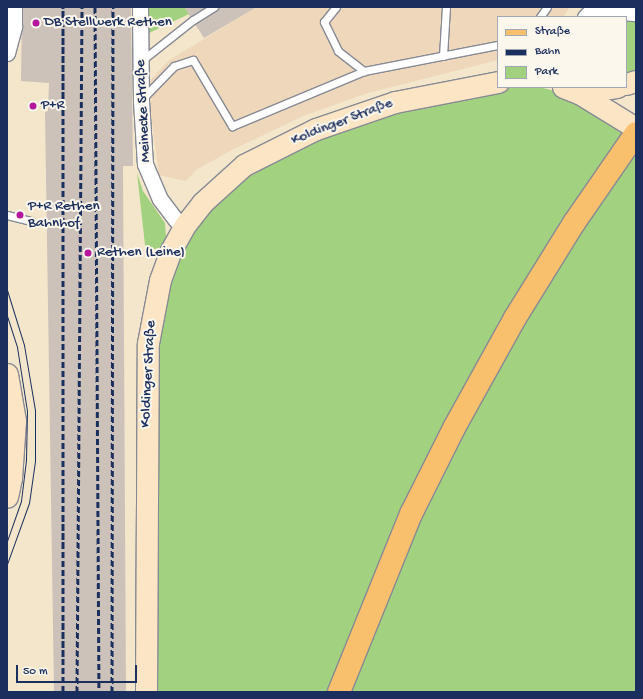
<!DOCTYPE html>
<html>
<head>
<meta charset="utf-8">
<style>
  body { margin:0 }
  #map { position:relative; width:643px; height:699px; overflow:hidden; background:#f3e6cb; font-family:"Gochi Hand",sans-serif }
  div>[style] { position:absolute }
  .built>* { inset:0; background:#eed7bb }
  .industrial>* { inset:0; background:#ccc2b9 }
  .green>* { inset:0; background:#a2d180 }
  .roads { filter:drop-shadow(1px 0 #878a94) drop-shadow(-1px 0 #878a94) drop-shadow(0 1px #878a94) drop-shadow(0 -1px #878a94) }
  .lane>* { height:7px; margin:-3.5px; padding:0 3.5px; transform-origin:3.5px; border-radius:3.5px; background:#fff }
  .street>* { height:15px; margin:-7.5px; padding:0 7.5px; transform-origin:7.5px; border-radius:7.5px; background:#fff }
  .secondary>* { height:21px; margin:-10.5px; padding:0 10.5px; transform-origin:10.5px; border-radius:10.5px; background:#fce5c4 }
  .primary>* { height:22px; margin:-11px; padding:0 11px; transform-origin:11px; border-radius:11px; background:#f8bf6c }
  .tram>* { height:1px; margin:-0.5px; padding:0 0.5px; transform-origin:0.5px; border-radius:0.5px; background:#1b2f5e }
  .rail>* { height:3px; margin-top:-1.5px; transform-origin:0; background:repeating-linear-gradient(90deg,#1b2f5e 0 6px,transparent 0 9px) }
  .dots>* { width:11px; height:11px; translate:-50% -50%; box-sizing:border-box; border:2px solid #fbf7ec; border-radius:50% }
  span { translate:-50% -50%; white-space:nowrap; text-align:center; line-height:1.15; -webkit-text-stroke:4px #fbf7ec; paint-order:stroke }
  .poi-label { font-size:15px; color:#1b2f5e }
  .left { translate:0 -50%; text-align:left }
  .street-label { font-size:15px; color:#1b2f5e }
  .frame { position:absolute; inset:0; border:8px solid #1b2f5e; pointer-events:none }
  .legend { position:absolute; left:497px; top:16px; width:130px; height:72px; box-sizing:border-box; background:#fbf7ec; border:1px solid #a1a7b3; margin:0; padding:5px 7px; list-style:none; font-size:12px; color:#1b2f5e }
  .legend li { display:flex; align-items:center; gap:8px; height:20px }
  .legend b { width:20px; border:1px solid #a1a7b3 }
  .scale { position:absolute; left:16px; top:665px; width:121px; height:18px; box-sizing:border-box; border:2px solid #1b2f5e; border-top:0; padding-left:5px; font-size:12px; line-height:14px; white-space:nowrap; color:#1b2f5e; -webkit-text-stroke:3px #fbf7ec; paint-order:stroke }
</style>
</head>
<body>
<div id="map">
  <div class="built">
    <div style="clip-path:polygon(257px 7px,570px 7px,563px 17px,498px 17px,498px 60px,368px 93px,303px 116px,230px 151px,196px 170px,186px 181px,159px 175px,147px 84px,168px 61px)"></div>
  </div>
  <div class="industrial">
    <div style="clip-path:polygon(22px 7px,131px 7px,133px 166px,123px 166px,126px 692px,54px 692px,45px 112px,48px 111px,49px 83px,21px 81px)"></div>
    <div style="clip-path:polygon(184px 7px,257px 7px,204px 38px)"></div>
  </div>
  <div class="green">
    <div style="clip-path:polygon(146px 7px,184px 7px,189px 14px,147px 34px)"></div>
    <div style="clip-path:polygon(626px 20px,636px 20px,636px 71px,626px 76px)"></div>
    <div style="clip-path:polygon(507px 87px,539px 87px,555px 91px,636px 135px,636px 692px,155px 692px,150px 365px,178px 251px,207px 211px,246px 175px,316px 136px,398px 107px)"></div>
    <div style="clip-path:polygon(137px 173px,143px 191px,165px 223px,166px 236px,162px 247px,151px 250px,145px 245px)"></div>
  </div>
  <div class="roads">
    <div class="lane">
      <div style="left:336px;top:7px;width:19px;rotate:129deg"></div>
      <div style="left:324px;top:22px;width:32px;rotate:64deg"></div>
      <div style="left:338px;top:51px;width:33px;rotate:38deg"></div>
      <div style="left:364px;top:71px;width:136px;rotate:-11deg"></div>
      <div style="left:540px;top:17px;width:12px;rotate:-55deg"></div>
      <div style="left:443px;top:56px;width:49px;rotate:-86.5deg"></div>
      <div style="left:141px;top:61px;width:66px;rotate:-38.3deg"></div>
      <div style="left:193px;top:20px;width:25px;rotate:-32deg"></div>
      <div style="left:142px;top:99px;width:46px;rotate:-45.9deg"></div>
      <div style="left:174px;top:66px;width:20px;rotate:-18deg"></div>
      <div style="left:193px;top:60px;width:77px;rotate:59.4deg"></div>
      <div style="left:232px;top:126px;width:143px;rotate:-22.6deg"></div>
      <div style="left:7px;top:215px;width:25px;rotate:14deg"></div>
    </div>
    <div class="street">
      <div style="left:140px;top:7px;width:94px;rotate:89.4deg"></div>
      <div style="left:141px;top:101px;width:63px;rotate:86.4deg"></div>
      <div style="left:145px;top:164px;width:38px;rotate:67deg"></div>
      <div style="left:160px;top:199px;width:26px;rotate:53deg"></div>
      <div style="left:176px;top:220px;width:10px;rotate:29deg"></div>
      <div style="left:585px;top:17px;width:4px;rotate:-45deg"></div>
      <div style="left:588px;top:14px;width:23px;rotate:-7deg"></div>
      <div style="left:611px;top:11px;width:25px;rotate:5deg"></div>
      <div style="left:7px;top:53px;width:28px;rotate:-75deg"></div>
      <div style="left:14px;top:26px;width:19px;rotate:-90deg"></div>
    </div>
    <div class="secondary">
      <div style="left:626px;top:84px;width:10px;rotate:-17deg"></div>
      <div style="left:563px;top:87px;width:17px;rotate:21deg"></div>
      <div style="left:579px;top:93px;width:67px;rotate:31.6deg"></div>
      <div style="left:579px;top:93px;width:39px;rotate:-9deg"></div>
      <div style="left:7px;top:374px;width:48px;rotate:80.3deg"></div>
      <div style="left:15px;top:421px;width:57px;rotate:94deg"></div>
      <div style="left:11px;top:478px;width:19px;rotate:102deg"></div>
      <div style="left:146px;top:692px;width:349px;rotate:-89.7deg"></div>
      <div style="left:148px;top:343px;width:64px;rotate:-79.2deg"></div>
      <div style="left:160px;top:280px;width:30px;rotate:-70deg"></div>
      <div style="left:170px;top:252px;width:31px;rotate:-61deg"></div>
      <div style="left:185px;top:225px;width:28px;rotate:-52deg"></div>
      <div style="left:202px;top:203px;width:57px;rotate:-42.1deg"></div>
      <div style="left:244px;top:165px;width:80px;rotate:-26.6deg"></div>
      <div style="left:316px;top:129px;width:83px;rotate:-18.9deg"></div>
      <div style="left:395px;top:102px;width:105px;rotate:-11deg"></div>
    </div>
    <div class="primary">
      <div style="left:339px;top:692px;width:192px;rotate:-68deg"></div>
      <div style="left:411px;top:514px;width:96px;rotate:-63.4deg"></div>
      <div style="left:454px;top:428px;width:126px;rotate:-61deg"></div>
      <div style="left:515px;top:318px;width:112px;rotate:-58.2deg"></div>
      <div style="left:574px;top:223px;width:109px;rotate:-55.4deg"></div>
    </div>
  </div>
  <div class="tram">
    <div style="left:7px;top:290px;width:58px;rotate:72.8deg"></div>
    <div style="left:24px;top:345px;width:66px;rotate:80.4deg"></div>
    <div style="left:35px;top:410px;width:51px;rotate:90deg"></div>
    <div style="left:35px;top:461px;width:42px;rotate:98.1deg"></div>
    <div style="left:29px;top:503px;width:65px;rotate:109.8deg"></div>
    <div style="left:7px;top:316px;width:33px;rotate:72deg"></div>
    <div style="left:17px;top:347px;width:65px;rotate:81.1deg"></div>
    <div style="left:27px;top:411px;width:49px;rotate:91.2deg"></div>
    <div style="left:26px;top:460px;width:41px;rotate:97deg"></div>
    <div style="left:21px;top:501px;width:42px;rotate:109.3deg"></div>
  </div>
  <div class="rail">
    <div style="left:95px;top:7px;width:685px;rotate:89.67deg"></div>
    <div style="left:63px;top:692px;width:685px;rotate:-90deg"></div>
    <div style="left:77px;top:692px;width:685px;rotate:-89.58deg"></div>
    <div style="left:112px;top:692px;width:685px;rotate:-89.92deg"></div>
  </div>
  <div class="dots">
    <div style="left:36px;top:23px;background:#b5179e"></div>
    <div style="left:33px;top:106px;background:#b5179e"></div>
    <div style="left:20px;top:215px;background:#b5179e"></div>
    <div style="left:88px;top:253px;background:#b5179e"></div>
  </div>
  <div class="poi-label">
    <span class="left" style="left:44px;top:23px">DB Stellwerk Rethen</span>
    <span class="left" style="left:41px;top:106px">P+R</span>
    <span class="left" style="left:28px;top:215px">P+R Rethen<br>Bahnhof</span>
    <span class="left" style="left:97px;top:253px">Rethen (Leine)</span>
  </div>
  <div class="street-label">
    <span style="left:144px;top:111px;rotate:-93deg">Meinecke Straße</span>
    <span style="left:342px;top:122px;rotate:-21deg">Koldinger Straße</span>
    <span style="left:149px;top:374px;rotate:-87deg">Koldinger Straße</span>
  </div>
  <div class="frame"></div>
  <ul class="legend">
  <li><b style="height:5px;background:#f8bf6c"></b>Straße</li>
  <li><b style="height:5px;background:#1b2f5e"></b>Bahn</li>
  <li><b style="height:11px;background:#a2d180"></b>Park</li>
  </ul>
  <div class="scale">50 m</div>
</div>
</body>
</html>
